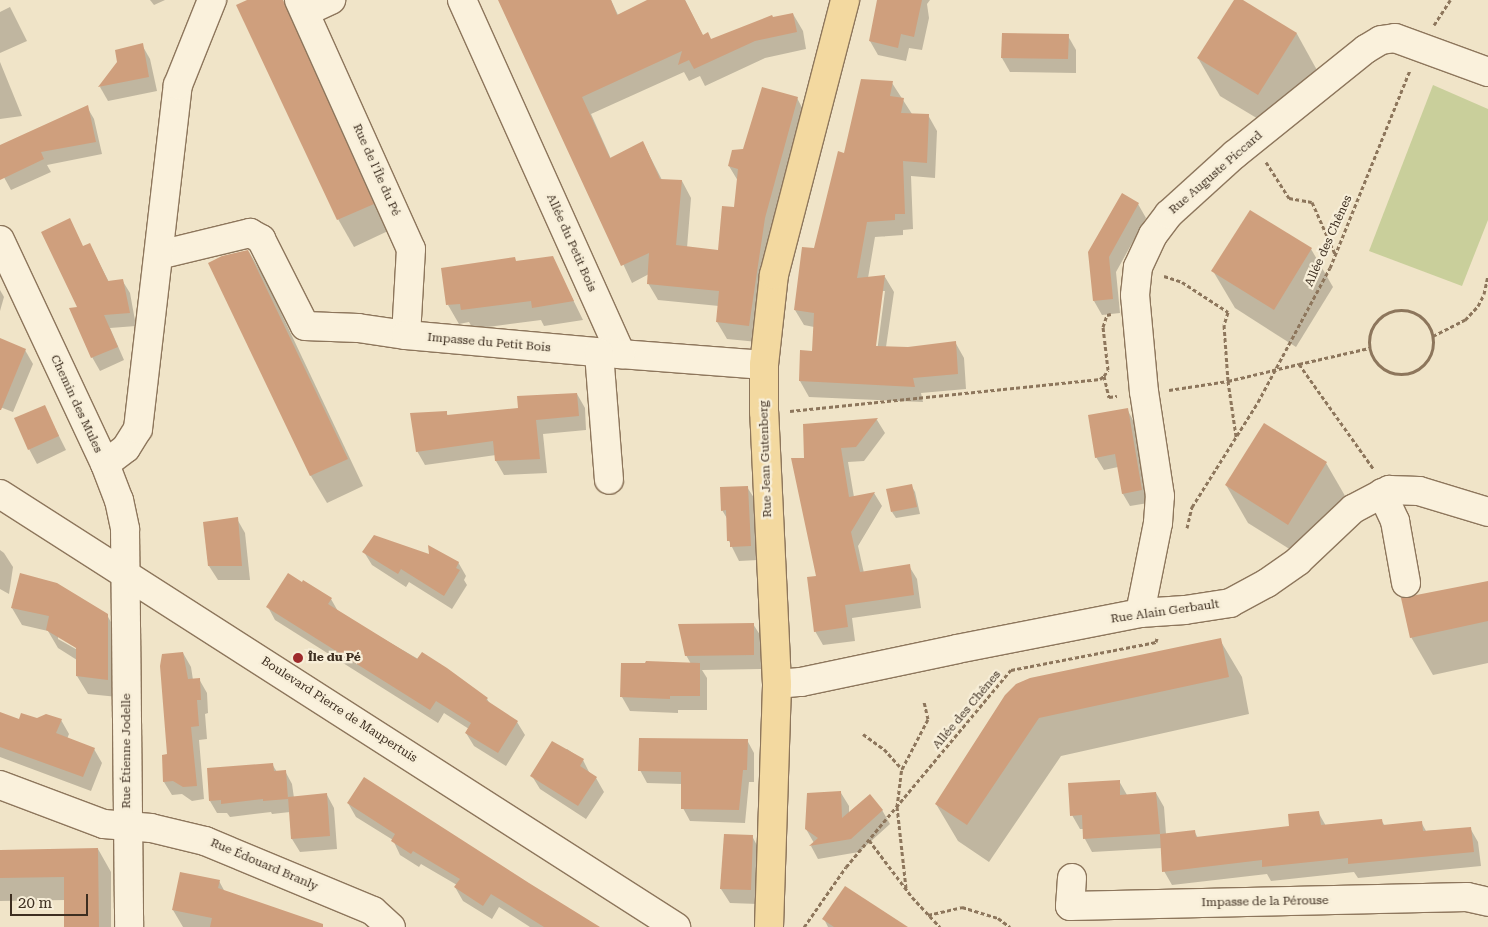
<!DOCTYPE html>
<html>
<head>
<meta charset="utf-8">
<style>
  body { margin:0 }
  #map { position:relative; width:1488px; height:927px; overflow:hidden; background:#f0e4c8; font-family:"Roboto Serif",serif }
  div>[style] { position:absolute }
  .green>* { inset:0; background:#c9cf9b }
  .shadow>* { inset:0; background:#0003 }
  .building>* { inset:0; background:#cf9f7d }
  .path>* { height:3px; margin-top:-1.5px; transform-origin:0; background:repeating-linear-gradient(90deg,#8d765c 0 4px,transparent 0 6.5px) }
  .path>.ring { margin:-1.5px; padding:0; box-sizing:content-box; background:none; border:3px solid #8d765c; border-radius:50% }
  .roads { filter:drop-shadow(1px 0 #8d765c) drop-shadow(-1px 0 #8d765c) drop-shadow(0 1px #8d765c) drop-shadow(0 -1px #8d765c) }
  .minor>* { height:28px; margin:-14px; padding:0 14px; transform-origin:14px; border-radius:14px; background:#faf1dc }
  .major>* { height:28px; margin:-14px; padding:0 14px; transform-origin:14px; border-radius:14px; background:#f3d9a0 }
  .dots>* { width:14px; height:14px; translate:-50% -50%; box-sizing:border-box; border:2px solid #f7eed8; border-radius:50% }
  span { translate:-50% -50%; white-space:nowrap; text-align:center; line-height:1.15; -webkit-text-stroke:4.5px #f7eed8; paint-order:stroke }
  .street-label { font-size:12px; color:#3d2e20 }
  .poi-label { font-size:12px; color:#3d2e20; font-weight:700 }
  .left { translate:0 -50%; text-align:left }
  .scale { position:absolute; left:10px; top:894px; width:78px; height:22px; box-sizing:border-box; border:2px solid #3d2e20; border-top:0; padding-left:6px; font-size:15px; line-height:18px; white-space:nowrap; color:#3d2e20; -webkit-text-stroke:4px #f7eed8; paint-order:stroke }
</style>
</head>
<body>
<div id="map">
  <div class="green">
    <div style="clip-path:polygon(1433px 85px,1488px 109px,1488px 220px,1462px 286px,1369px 251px)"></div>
  </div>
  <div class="shadow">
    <div style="clip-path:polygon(150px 0,165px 0,154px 5px)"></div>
    <div style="clip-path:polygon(250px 0,283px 0,388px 231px,354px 247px,338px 219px)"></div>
    <div style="clip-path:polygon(500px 0,611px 0,618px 15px,650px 0,685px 0,703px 36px,712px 40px,773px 19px,793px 14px,803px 31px,806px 49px,765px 58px,705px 86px,700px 76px,689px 81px,684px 72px,591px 114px,611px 159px,643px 143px,662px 180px,682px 181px,691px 198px,687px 248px,719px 251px,735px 208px,738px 181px,729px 166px,797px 98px,806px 115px,758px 342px,727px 339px,717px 322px,719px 306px,658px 300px,648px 283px,649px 274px,632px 283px)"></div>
    <div style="clip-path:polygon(878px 0,930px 0,927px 4px,929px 18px,922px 50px,909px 48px,906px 61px,878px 55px,870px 41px)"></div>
    <div style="clip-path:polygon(1235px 0,1241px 0,1297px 34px,1318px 72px,1280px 132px,1220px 96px,1198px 58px)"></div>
    <div style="clip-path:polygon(10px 7px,27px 41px,0 53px,0 12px)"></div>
    <div style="clip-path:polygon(1068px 36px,1076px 50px,1076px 73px,1010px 72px,1002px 58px)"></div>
    <div style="clip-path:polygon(142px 45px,150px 59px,157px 91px,108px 101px,100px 87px,118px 62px)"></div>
    <div style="clip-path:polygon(0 62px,22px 116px,0 119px)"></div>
    <div style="clip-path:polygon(evenodd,892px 83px,912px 114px,928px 115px,937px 131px,935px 178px,911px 176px,913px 229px,903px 230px,903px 235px,875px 237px,868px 278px,885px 277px,894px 292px,886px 347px,908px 348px,955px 342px,964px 358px,966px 389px,921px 393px,923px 402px,809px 397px,800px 381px,801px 352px,813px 352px,814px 327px,804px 325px,795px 310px,845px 154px,892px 83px,882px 291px,885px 291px,877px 352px,874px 352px,882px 291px)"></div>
    <div style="clip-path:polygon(87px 107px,94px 119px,102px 154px,47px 165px,51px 172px,11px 190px,0 170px,0 146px)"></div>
    <div style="clip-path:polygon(1138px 204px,1146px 218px,1116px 272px,1120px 313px,1102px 315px,1094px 301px,1089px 253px)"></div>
    <div style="clip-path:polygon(90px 245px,109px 282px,122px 280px,130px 293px,136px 326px,110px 328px,124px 360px,100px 371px,92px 357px,79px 308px,83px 247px)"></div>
    <div style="clip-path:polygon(1311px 249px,1333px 287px,1296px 347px,1235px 308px,1213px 271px)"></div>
    <div style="clip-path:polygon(249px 252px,265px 279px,363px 486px,327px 503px,311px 476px,210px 263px)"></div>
    <div style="clip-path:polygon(552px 257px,583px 320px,544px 326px,541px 320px,473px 329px,469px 322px,459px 324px,448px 305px,517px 263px)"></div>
    <div style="clip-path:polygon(0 290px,4px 297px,0 311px)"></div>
    <div style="clip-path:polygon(0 339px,25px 350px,33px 364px,13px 412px,0 407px)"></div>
    <div style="clip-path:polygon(577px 394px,585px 408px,586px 430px,543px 434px,547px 473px,504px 475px,496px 461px,496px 455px,425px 465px,417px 451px,446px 412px,448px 416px,520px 410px)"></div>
    <div style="clip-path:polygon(44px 406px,66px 450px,37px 464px,29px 449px)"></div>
    <div style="clip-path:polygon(1127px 409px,1134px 422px,1148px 503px,1130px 506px,1123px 494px,1118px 467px,1104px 470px,1096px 457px)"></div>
    <div style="clip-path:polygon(877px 420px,885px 433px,864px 461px,848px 462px,854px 497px,874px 493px,882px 506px,858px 546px,864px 573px,909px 566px,917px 579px,921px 608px,852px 618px,855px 641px,823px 645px,815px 631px,817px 577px,805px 459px,805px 426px)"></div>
    <div style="clip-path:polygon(1326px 463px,1348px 501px,1310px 562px,1248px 523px,1226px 485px)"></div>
    <div style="clip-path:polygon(911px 485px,915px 492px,920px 514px,896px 518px,892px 512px)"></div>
    <div style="clip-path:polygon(747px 487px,756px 501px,758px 560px,739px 561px,729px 541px,728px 520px,722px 510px)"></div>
    <div style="clip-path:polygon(237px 519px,245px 533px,250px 580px,218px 580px,209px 566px)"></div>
    <div style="clip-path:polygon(0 550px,4px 553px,13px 567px,9px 594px,0 589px)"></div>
    <div style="clip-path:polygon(364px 552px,458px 562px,466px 576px,464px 580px,467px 585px,452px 609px,409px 582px,406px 587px,372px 565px)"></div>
    <div style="clip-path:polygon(1488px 582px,1488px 663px,1433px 675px,1411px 637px)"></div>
    <div style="clip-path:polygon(331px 599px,339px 613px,487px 699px,490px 704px,517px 722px,525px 735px,506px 766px,474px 746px,466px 733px,469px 729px,444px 713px,438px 723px,275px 620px,268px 607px)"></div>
    <div style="clip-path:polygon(evenodd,12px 608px,107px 615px,117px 633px,118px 697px,88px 694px,77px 676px,77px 660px,58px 648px,48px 631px,22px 625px,12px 608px,58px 636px,82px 650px,81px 652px,58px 639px,58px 636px)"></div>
    <div style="clip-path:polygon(753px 624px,762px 638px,761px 669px,702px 670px,707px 678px,707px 710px,678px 710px,678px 713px,630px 711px,622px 697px,691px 664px,686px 655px)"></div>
    <div style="clip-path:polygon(1220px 640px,1242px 677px,1249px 714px,1061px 756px,989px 862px,958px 841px,936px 804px,1031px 679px)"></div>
    <div style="clip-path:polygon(183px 653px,191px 667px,193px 680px,199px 679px,207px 693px,208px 713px,205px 714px,207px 739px,199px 740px,204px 799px,192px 801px,182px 794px,172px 795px,164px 782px)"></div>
    <div style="clip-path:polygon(0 714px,20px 720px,61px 720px,69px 734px,67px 739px,94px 749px,102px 763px,91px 791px,0 757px)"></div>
    <div style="clip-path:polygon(747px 740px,754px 753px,754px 782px,749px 782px,745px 823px,690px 821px,683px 808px,683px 784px,647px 783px,640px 770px)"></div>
    <div style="clip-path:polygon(567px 749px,583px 760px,590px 774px,596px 778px,604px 792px,586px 819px,540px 789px,532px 776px)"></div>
    <div style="clip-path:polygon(272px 764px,277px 772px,285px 771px,292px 784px,294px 798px,327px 795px,334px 808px,337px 849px,300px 852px,292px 839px,290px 812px,272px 814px,271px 812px,230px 817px,227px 813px,217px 813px,210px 801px)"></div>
    <div style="clip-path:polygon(1119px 781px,1127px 795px,1156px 793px,1164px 807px,1166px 834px,1194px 831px,1198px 838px,1291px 827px,1318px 812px,1326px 826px,1381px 820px,1385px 826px,1421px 822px,1426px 831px,1470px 828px,1478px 842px,1481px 866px,1358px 878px,1354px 872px,1271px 881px,1267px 874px,1172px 885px,1164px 871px,1162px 848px,1092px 852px,1085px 839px,1084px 829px,1080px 829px,1072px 815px)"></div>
    <div style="clip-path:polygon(841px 793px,849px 806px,849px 814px,882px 810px,890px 824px,859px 852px,818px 859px,811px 846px,814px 843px,806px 829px)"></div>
    <div style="clip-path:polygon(348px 803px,598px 927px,530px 927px,499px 907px,492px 919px,463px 901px,455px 887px,457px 885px,421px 864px,419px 867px,400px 855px,393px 840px,356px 817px)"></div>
    <div style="clip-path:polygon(725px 835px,752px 836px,760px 851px,758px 904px,730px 903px,721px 889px)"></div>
    <div style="clip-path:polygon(98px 849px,111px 872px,111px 927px,66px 927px,66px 900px,0 901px,0 851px)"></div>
    <div style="clip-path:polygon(219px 881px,225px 892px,322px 927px,183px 927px,173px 910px)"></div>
    <div style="clip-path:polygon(824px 919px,905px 927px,828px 927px)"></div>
  </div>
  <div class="building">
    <div style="clip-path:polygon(247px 0,283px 0,374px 204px,337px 220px,236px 5px)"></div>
    <div style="clip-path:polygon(498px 0,611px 0,617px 15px,647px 0,685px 0,703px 35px,708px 32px,711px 39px,772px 15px,773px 17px,793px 13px,797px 32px,755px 41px,694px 69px,689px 60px,678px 65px,682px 51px,582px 97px,610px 158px,643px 141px,660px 179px,682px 180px,676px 245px,718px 250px,722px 206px,734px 207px,738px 169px,728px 166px,732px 150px,743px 149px,762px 87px,798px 97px,765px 218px,749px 326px,716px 322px,719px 291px,647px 284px,649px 253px,621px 266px)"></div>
    <div style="clip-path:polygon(877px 0,922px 0,914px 37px,901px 34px,898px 48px,869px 41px)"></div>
    <div style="clip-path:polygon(1234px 0,1243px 0,1297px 33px,1258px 95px,1197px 58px)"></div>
    <div style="clip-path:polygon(1002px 33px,1069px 34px,1068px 59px,1001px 58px)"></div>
    <div style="clip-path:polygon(143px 43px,149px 77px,98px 87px,117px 62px,115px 50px)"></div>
    <div style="clip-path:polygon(861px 79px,893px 81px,890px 96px,904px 98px,901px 113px,929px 114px,927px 163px,903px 161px,905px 214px,895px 214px,895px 220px,867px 222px,857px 278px,885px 275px,876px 346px,908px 347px,956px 341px,958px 374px,913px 378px,915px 387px,799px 381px,800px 350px,812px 351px,814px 313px,794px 310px,802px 247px,814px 248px,838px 151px,844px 153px)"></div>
    <div style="clip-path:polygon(88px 105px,96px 142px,41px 152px,44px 159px,0 180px,0 145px)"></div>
    <div style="clip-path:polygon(1122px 193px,1139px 203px,1109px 257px,1113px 299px,1093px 301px,1088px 252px)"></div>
    <div style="clip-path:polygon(1250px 210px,1312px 248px,1274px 310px,1211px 271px)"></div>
    <div style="clip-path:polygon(70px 218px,83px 246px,90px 243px,108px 281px,123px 279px,130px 313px,104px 315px,118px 347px,91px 358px,69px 308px,77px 307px,41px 232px)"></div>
    <div style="clip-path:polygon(248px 250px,348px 459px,310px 476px,208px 263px,222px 256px)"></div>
    <div style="clip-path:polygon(553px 256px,574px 301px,532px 308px,531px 301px,461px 310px,460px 304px,446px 305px,441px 268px,515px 257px,516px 261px)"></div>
    <div style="clip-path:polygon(0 338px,26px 349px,1px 410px,0 410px)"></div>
    <div style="clip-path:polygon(577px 393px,579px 416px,536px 420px,540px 459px,495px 461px,493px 441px,416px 452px,410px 413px,447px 411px,447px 415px,518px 408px,517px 396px)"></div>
    <div style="clip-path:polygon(45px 405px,59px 436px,28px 450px,14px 418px)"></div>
    <div style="clip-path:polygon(1128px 408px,1142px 490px,1122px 494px,1115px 454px,1095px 458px,1088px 415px)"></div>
    <div style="clip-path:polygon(878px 418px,856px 447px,841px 448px,849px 497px,875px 492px,851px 532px,860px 572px,910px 564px,914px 595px,845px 605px,848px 627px,814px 632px,807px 577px,816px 576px,791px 458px,804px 458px,803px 424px)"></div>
    <div style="clip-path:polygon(1264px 423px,1327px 462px,1288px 525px,1225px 485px)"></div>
    <div style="clip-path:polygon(912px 484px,917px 507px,891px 512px,886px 489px)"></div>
    <div style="clip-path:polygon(748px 486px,751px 546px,730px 547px,730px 541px,727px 541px,726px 510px,721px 511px,720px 487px)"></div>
    <div style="clip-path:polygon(238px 517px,242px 566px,208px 566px,203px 522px)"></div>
    <div style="clip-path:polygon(374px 535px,429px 554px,428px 545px,459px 562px,456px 568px,460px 570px,444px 596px,401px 569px,398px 574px,362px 552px)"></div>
    <div style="clip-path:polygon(20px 573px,57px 583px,108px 614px,108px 680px,76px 676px,76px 648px,46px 630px,49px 616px,11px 608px)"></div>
    <div style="clip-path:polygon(288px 573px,302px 582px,303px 580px,332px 598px,328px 604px,417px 659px,422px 652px,447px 668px,488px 698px,486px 700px,518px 721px,498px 753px,465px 733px,471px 723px,436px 701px,430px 710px,266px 607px)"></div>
    <div style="clip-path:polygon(1488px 581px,1488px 621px,1410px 638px,1401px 598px)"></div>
    <div style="clip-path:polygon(754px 623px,754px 655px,685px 656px,678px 624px)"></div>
    <div style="clip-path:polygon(1221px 638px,1229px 677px,1039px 718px,967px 825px,935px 804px,1005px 695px,1016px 684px,1030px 678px)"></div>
    <div style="clip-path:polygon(183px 652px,188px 679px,200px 678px,201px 700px,197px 700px,199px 726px,191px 727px,197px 786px,183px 787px,173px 781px,163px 782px,162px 755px,167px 754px,160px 666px,162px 654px)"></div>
    <div style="clip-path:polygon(646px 661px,700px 663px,700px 696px,670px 696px,670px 699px,620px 697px,621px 663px,645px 663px)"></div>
    <div style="clip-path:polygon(0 712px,19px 719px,21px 713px,37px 718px,46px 714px,62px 719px,56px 733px,95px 748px,83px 777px,0 747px)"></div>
    <div style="clip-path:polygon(639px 738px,748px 739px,747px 770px,743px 770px,739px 810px,681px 809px,681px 772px,638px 771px)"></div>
    <div style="clip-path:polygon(552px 741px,584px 759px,580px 766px,597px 777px,578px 806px,530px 776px)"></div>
    <div style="clip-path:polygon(273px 763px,274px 771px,286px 770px,288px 799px,263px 801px,263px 799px,221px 804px,221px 800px,209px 801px,207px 768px)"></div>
    <div style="clip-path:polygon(364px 777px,529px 883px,600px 927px,544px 927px,491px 894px,483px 906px,454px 887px,460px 879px,413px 851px,411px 854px,391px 841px,395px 834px,347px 803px)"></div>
    <div style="clip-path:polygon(1120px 780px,1120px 795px,1156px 792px,1160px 834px,1195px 830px,1196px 837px,1289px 826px,1288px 814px,1319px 811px,1321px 825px,1382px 819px,1383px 825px,1422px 821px,1423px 831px,1471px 827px,1474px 852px,1348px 864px,1348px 858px,1262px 867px,1262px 860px,1162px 872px,1160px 834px,1083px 839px,1082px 815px,1070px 816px,1068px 783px)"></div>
    <div style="clip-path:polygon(841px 791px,842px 818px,870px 794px,883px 810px,851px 839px,809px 846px,818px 838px,805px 829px,807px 793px)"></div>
    <div style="clip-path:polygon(327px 793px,330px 836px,291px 839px,288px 797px)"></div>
    <div style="clip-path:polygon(724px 834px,753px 835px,751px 890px,720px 889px)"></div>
    <div style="clip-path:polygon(98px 848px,99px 927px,64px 927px,64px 877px,0 878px,0 850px)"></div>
    <div style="clip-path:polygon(180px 872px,220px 880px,218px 888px,323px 924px,323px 927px,210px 927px,212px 918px,172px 910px)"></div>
    <div style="clip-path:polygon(845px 886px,908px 927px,834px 927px,822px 919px)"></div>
  </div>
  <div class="path">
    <div style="left:1434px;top:25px;width:30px;rotate:-57deg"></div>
    <div style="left:1266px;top:162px;width:43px;rotate:57.4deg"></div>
    <div style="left:1289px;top:198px;width:23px;rotate:10deg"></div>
    <div style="left:1312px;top:202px;width:57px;rotate:66.1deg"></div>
    <div style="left:1164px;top:276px;width:19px;rotate:18deg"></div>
    <div style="left:1182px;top:282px;width:55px;rotate:33.1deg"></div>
    <div style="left:1228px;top:312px;width:14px;rotate:107deg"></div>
    <div style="left:1224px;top:325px;width:56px;rotate:85.9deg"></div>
    <div style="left:1228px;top:381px;width:73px;rotate:-13.5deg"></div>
    <div style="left:1299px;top:364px;width:128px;rotate:54.6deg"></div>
    <div class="ring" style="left:1369px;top:310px;width:61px;height:61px"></div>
    <div style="left:1433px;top:336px;width:36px;rotate:-27deg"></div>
    <div style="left:1465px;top:320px;width:19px;rotate:-47deg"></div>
    <div style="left:1478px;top:306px;width:13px;rotate:-63deg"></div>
    <div style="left:1484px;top:294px;width:19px;rotate:-78deg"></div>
    <div style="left:1299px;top:364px;width:72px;rotate:-12.9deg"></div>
    <div style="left:1104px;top:376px;width:22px;rotate:77deg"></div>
    <div style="left:1109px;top:397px;width:8px;rotate:-7deg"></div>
    <div style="left:1169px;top:390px;width:60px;rotate:-8.7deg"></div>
    <div style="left:1228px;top:381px;width:56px;rotate:81.7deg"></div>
    <div style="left:790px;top:411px;width:312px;rotate:-5.9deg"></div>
    <div style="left:1100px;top:379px;width:5px;rotate:-37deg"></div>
    <div style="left:1104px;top:376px;width:7px;rotate:-56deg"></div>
    <div style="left:1108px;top:370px;width:43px;rotate:-96.6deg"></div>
    <div style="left:1103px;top:327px;width:13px;rotate:-72deg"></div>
    <div style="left:1107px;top:315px;width:4px;rotate:-14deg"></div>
    <div style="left:1187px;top:528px;width:22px;rotate:-77deg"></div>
    <div style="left:1192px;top:507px;width:124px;rotate:-57.8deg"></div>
    <div style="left:1258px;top:402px;width:152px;rotate:-61.8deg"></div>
    <div style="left:1330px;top:268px;width:214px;rotate:-68deg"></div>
    <div style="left:863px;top:734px;width:26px;rotate:36deg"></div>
    <div style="left:884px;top:749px;width:27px;rotate:48deg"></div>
    <div style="left:869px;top:840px;width:71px;rotate:53deg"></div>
    <div style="left:912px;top:897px;width:41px;rotate:47deg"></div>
    <div style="left:906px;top:888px;width:81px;rotate:-96.3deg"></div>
    <div style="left:897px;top:807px;width:38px;rotate:-83deg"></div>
    <div style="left:902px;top:769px;width:56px;rotate:-62.5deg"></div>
    <div style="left:928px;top:719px;width:18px;rotate:-103deg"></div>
    <div style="left:928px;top:915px;width:35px;rotate:-13deg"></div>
    <div style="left:962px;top:907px;width:38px;rotate:17deg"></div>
    <div style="left:998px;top:918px;width:15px;rotate:37deg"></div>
    <div style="left:804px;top:927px;width:73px;rotate:-55deg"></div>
    <div style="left:846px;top:867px;width:257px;rotate:-50.1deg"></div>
    <div style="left:1011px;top:670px;width:148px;rotate:-10.9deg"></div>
    <div style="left:1156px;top:642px;width:4px;rotate:-76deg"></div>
  </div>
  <div class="roads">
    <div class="minor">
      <div style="left:299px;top:0;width:273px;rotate:65.8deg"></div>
      <div style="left:411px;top:249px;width:86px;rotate:93.3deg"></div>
      <div style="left:462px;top:0;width:388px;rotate:65.8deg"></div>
      <div style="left:621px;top:354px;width:143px;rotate:4.4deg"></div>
      <div style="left:305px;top:12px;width:29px;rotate:-25deg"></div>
      <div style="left:0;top:240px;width:247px;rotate:64.9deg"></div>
      <div style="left:105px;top:464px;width:39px;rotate:69deg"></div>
      <div style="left:119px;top:500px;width:30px;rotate:78deg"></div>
      <div style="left:125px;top:529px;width:398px;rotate:89.4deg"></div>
      <div style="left:159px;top:255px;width:94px;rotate:-13.6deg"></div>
      <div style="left:250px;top:233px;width:13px;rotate:29deg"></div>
      <div style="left:261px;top:239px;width:97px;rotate:63.2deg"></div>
      <div style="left:305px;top:326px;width:53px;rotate:2.2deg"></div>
      <div style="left:358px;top:328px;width:49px;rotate:8.3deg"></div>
      <div style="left:406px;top:335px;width:216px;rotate:5.1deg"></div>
      <div style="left:599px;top:353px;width:127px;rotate:85.5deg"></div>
      <div style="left:105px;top:464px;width:26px;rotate:-37deg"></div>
      <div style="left:126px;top:448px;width:22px;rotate:-58deg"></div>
      <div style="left:138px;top:429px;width:346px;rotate:-83.4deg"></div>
      <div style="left:178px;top:85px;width:92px;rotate:-68.2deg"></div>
      <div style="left:1382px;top:493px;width:31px;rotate:65deg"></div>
      <div style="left:1395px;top:521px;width:63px;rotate:79.9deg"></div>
      <div style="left:0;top:494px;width:803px;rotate:32.64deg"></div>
      <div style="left:1140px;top:613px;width:92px;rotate:-78.7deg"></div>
      <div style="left:1158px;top:523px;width:27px;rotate:-86deg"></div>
      <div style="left:1160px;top:496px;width:105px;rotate:-98.7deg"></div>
      <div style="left:1144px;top:392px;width:97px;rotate:-95.3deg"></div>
      <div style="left:1135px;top:295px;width:28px;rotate:-84deg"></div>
      <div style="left:1138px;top:267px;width:35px;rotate:-65deg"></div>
      <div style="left:1153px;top:235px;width:26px;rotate:-53deg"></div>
      <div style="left:1169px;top:214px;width:88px;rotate:-42.2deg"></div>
      <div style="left:1234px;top:155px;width:169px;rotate:-38.8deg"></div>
      <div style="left:1366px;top:49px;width:17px;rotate:-31deg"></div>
      <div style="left:1381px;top:40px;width:14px;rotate:-8deg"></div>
      <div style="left:1395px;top:38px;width:99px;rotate:20.1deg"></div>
      <div style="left:777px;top:684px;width:24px;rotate:-5deg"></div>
      <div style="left:801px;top:682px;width:159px;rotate:-11.9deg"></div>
      <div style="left:957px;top:649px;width:187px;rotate:-11.1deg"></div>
      <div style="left:1140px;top:613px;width:45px;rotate:-3.8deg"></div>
      <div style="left:1185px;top:610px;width:46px;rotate:-8.8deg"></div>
      <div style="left:1230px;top:603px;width:42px;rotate:-28.4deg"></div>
      <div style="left:1267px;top:583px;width:38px;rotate:-35deg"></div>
      <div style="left:1298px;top:561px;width:76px;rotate:-43.4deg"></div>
      <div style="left:1353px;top:509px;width:41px;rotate:-27.8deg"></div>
      <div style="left:1389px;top:490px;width:30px;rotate:2deg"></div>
      <div style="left:1419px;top:491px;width:72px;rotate:16.9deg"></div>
      <div style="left:0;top:785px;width:111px;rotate:20.6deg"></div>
      <div style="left:104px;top:824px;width:47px;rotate:4.9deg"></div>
      <div style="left:151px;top:828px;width:56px;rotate:13.5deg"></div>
      <div style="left:205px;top:841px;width:182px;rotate:22.6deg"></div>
      <div style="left:373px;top:911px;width:24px;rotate:42deg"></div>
      <div style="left:1072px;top:878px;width:28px;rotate:94deg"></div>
      <div style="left:1070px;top:906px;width:397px;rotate:-1.3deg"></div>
      <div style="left:1467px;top:897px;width:22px;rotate:13deg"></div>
    </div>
    <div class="major">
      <div style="left:769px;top:927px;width:243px;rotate:-88.1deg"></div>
      <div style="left:777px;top:684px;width:272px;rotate:-92.7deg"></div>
      <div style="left:764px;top:412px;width:47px;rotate:-90deg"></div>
      <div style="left:764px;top:365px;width:91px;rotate:-83.7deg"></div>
      <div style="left:774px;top:275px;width:284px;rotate:-75.5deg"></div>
    </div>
  </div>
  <div class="dots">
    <div style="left:298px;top:658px;background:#9e2a2b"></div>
  </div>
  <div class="street-label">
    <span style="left:376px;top:170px;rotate:66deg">Rue de l'Île du Pé</span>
    <span style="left:1216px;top:173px;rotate:-41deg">Rue Auguste Piccard</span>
    <span style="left:1329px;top:241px;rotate:-66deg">Allée des Chênes</span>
    <span style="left:571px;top:243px;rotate:66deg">Allée du Petit Bois</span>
    <span style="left:489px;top:343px;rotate:5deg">Impasse du Petit Bois</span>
    <span style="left:76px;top:404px;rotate:65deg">Chemin des Mules</span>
    <span style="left:766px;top:459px;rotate:-92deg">Rue Jean Gutenberg</span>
    <span style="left:1165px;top:612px;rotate:-8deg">Rue Alain Gerbault</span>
    <span style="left:339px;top:710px;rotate:33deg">Boulevard Pierre de Maupertuis</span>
    <span style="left:967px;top:710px;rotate:-50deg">Allée des Chênes</span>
    <span style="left:127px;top:751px;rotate:-90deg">Rue Étienne Jodelle</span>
    <span style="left:264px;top:865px;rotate:23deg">Rue Édouard Branly</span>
    <span style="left:1265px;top:902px;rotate:-1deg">Impasse de la Pérouse</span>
  </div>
  <div class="poi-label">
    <span class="left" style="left:308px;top:658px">Île du Pé</span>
  </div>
  <div class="scale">20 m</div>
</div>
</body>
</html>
